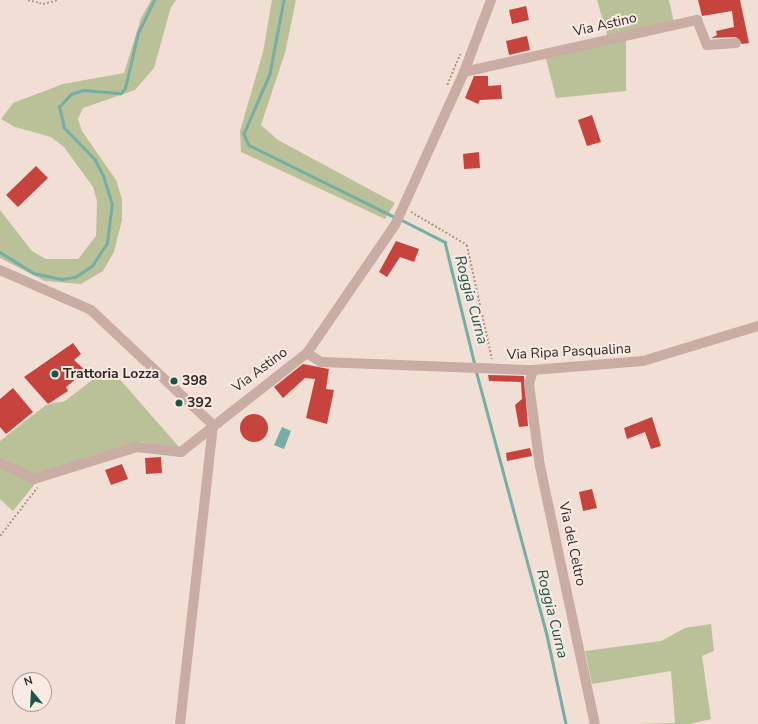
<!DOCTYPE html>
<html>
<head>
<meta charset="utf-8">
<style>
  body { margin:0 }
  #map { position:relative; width:758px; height:724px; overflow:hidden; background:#f1dfd6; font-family:"Nunito Sans",sans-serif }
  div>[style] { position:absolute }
  .green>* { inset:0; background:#bac097 }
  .water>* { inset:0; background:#75aea5 }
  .stream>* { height:2.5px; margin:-1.25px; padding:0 1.25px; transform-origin:1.25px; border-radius:1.25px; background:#75aea5 }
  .building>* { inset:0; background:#c7443e }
  .round { border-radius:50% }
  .path>* { height:1.5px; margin-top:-0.75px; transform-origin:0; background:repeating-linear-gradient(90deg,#b4968d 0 2px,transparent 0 4px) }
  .minor>* { height:10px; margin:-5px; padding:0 5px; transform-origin:5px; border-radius:5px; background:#c9aca3 }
  .dots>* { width:11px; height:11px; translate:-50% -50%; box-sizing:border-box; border:2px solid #f9eae2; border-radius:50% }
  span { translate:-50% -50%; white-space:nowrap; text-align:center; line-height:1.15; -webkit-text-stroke:4px #f9eae2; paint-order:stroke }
  .street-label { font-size:14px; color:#332725 }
  .poi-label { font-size:14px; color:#332725; font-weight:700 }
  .left { translate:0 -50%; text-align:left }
  .water-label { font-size:15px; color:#1a554d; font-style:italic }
  .north { position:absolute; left:12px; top:672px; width:40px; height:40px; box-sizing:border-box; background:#f9eae2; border:1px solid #aa9c96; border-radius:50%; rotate:342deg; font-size:11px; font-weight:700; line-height:16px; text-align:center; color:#332725 }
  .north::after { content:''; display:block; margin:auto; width:14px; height:18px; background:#1a554d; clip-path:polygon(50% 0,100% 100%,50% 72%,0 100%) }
</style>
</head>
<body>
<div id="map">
  <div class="green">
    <div style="clip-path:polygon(151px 0,176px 0,171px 7px,154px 68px,135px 90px,83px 108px,78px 119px,82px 131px,116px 180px,122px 199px,122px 220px,114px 252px,103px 271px,81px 284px,45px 281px,0 258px,0 210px,32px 251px,46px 259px,78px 259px,96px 236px,97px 201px,93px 187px,64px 147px,51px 137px,15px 127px,1px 119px,13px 103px,63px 84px,124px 73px,141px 18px)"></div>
    <div style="clip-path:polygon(272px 0,296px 0,285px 53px,261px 125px,278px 140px,395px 203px,385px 219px,241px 152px,240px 131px,263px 52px)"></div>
    <div style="clip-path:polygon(597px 0,669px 0,674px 22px,626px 37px,626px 91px,556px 98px,545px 55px,608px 38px)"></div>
    <div style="clip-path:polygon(109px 367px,180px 448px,140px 442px,88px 457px,43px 474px,13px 511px,0 499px,0 441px,46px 405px,65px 401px)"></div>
    <div style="clip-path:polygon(711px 624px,714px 651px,702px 656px,711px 719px,690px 724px,639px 724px,675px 723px,671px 671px,592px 684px,585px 651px,661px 641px,685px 628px)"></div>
  </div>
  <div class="water">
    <div style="clip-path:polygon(282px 427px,291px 431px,284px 449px,274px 445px)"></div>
  </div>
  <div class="stream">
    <div style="left:284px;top:0;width:75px;rotate:100.7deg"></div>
    <div style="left:270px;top:74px;width:65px;rotate:113.4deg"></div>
    <div style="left:244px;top:134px;width:12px;rotate:66deg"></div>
    <div style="left:249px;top:145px;width:163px;rotate:26.3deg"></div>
    <div style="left:400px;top:219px;width:51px;rotate:27.1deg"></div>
    <div style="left:445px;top:242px;width:127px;rotate:76.3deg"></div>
    <div style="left:0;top:252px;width:39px;rotate:32deg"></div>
    <div style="left:33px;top:273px;width:30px;rotate:12deg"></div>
    <div style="left:62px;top:279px;width:13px;rotate:-9deg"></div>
    <div style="left:75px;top:277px;width:20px;rotate:-33deg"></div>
    <div style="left:92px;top:266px;width:27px;rotate:-57deg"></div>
    <div style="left:107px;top:243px;width:38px;rotate:-83deg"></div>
    <div style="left:112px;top:205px;width:30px;rotate:-107deg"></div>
    <div style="left:103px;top:176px;width:18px;rotate:-117deg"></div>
    <div style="left:95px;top:160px;width:45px;rotate:-134.1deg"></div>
    <div style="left:64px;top:128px;width:22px;rotate:-103deg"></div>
    <div style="left:59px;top:107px;width:18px;rotate:-47deg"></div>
    <div style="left:71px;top:94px;width:13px;rotate:-18deg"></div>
    <div style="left:83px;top:90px;width:38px;rotate:5deg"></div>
    <div style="left:121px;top:93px;width:6px;rotate:-51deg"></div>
    <div style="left:125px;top:88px;width:57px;rotate:-76.7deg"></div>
    <div style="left:138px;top:33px;width:37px;rotate:-64deg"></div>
    <div style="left:476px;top:370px;width:274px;rotate:75deg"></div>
    <div style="left:547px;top:635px;width:91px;rotate:77.9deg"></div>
  </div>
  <div class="building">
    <div style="clip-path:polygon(698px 0,740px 0,749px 43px,742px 44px,736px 37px,711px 38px,717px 35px,716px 31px,734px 27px,732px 11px,702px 16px)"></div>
    <div style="clip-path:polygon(526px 6px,529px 20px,512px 24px,509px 10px)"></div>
    <div style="clip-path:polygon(527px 36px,530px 50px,509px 55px,506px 41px)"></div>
    <div style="clip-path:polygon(474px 76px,488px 76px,488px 86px,501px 85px,502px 99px,480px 100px,478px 104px,465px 98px)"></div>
    <div style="clip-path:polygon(592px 115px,601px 142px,587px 146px,578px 120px)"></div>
    <div style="clip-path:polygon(479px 152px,480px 168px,464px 169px,463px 154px)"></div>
    <div style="clip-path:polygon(36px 166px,48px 178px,18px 207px,6px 195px)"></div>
    <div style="clip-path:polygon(396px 241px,419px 249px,414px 262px,400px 257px,387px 277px,379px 272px)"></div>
    <div style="clip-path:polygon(73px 343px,81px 354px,74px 360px,86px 371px,66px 387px,68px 391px,48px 404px,24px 377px)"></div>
    <div style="clip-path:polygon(303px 364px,329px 369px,326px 389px,334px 390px,327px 424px,306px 418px,315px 379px,305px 378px,283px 398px,274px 387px)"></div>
    <div style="clip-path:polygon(488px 375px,524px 376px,528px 426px,519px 427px,515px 405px,522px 399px,521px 382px,489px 381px)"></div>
    <div style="clip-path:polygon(13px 388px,33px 412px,6px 434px,0 427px,0 399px)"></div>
    <div class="round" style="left:240px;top:414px;width:28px;height:28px"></div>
    <div style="clip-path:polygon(652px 417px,661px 446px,651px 449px,645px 432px,627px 439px,624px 428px)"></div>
    <div style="clip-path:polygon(530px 448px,532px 456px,507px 461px,506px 453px)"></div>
    <div style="clip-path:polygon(161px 457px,162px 473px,146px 474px,145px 458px)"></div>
    <div style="clip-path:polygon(122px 464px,128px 479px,111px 485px,105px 470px)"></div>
    <div style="clip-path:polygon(592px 489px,597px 508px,583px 511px,579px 492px)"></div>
  </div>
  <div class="path">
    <div style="left:28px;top:0;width:16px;rotate:15deg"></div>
    <div style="left:43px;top:4px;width:16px;rotate:-15deg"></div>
    <div style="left:447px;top:85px;width:34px;rotate:-67deg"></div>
    <div style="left:411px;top:212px;width:65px;rotate:30.5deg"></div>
    <div style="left:467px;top:245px;width:117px;rotate:77.6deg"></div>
    <div style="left:0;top:536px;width:61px;rotate:-52.4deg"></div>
  </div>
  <div class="minor">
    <div style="left:464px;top:72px;width:239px;rotate:-12.6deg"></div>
    <div style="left:697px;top:20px;width:27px;rotate:68deg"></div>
    <div style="left:707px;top:45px;width:29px;rotate:-4deg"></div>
    <div style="left:0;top:270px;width:99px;rotate:23.7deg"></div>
    <div style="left:91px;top:310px;width:168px;rotate:43.3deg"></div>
    <div style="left:307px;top:353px;width:17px;rotate:33deg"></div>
    <div style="left:321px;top:362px;width:212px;rotate:2.2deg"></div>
    <div style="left:533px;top:370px;width:110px;rotate:-4.7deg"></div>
    <div style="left:643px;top:361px;width:120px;rotate:-16.9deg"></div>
    <div style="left:533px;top:370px;width:15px;rotate:106deg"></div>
    <div style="left:529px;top:384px;width:83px;rotate:82.4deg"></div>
    <div style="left:540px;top:466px;width:264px;rotate:78deg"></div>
    <div style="left:0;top:463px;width:38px;rotate:25deg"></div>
    <div style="left:34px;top:479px;width:108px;rotate:-17.3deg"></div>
    <div style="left:137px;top:447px;width:44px;rotate:6.5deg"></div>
    <div style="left:181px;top:452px;width:160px;rotate:-38.2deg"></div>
    <div style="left:307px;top:353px;width:155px;rotate:-55.5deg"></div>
    <div style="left:395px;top:225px;width:168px;rotate:-65.7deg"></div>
    <div style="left:464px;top:72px;width:77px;rotate:-69.4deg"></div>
    <div style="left:180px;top:724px;width:301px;rotate:-83.7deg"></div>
  </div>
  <div class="dots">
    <div style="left:55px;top:374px;background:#1a554d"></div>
    <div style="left:174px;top:381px;background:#1a554d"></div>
    <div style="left:179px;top:403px;background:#1a554d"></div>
  </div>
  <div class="street-label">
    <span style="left:605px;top:25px;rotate:-13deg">Via Astino</span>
    <span style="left:569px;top:352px;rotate:-3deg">Via Ripa Pasqualina</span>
    <span style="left:260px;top:370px;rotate:-37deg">Via Astino</span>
    <span style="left:572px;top:544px;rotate:78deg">Via del Celtro</span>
  </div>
  <div class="poi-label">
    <span class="left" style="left:63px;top:374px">Trattoria Lozza</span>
    <span class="left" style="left:182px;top:381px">398</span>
    <span class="left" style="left:187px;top:403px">392</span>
  </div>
  <div class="water-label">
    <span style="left:471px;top:300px;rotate:75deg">Roggia Curna</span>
    <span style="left:552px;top:614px;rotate:76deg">Roggia Curna</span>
  </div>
  <div class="north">N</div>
</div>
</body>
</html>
